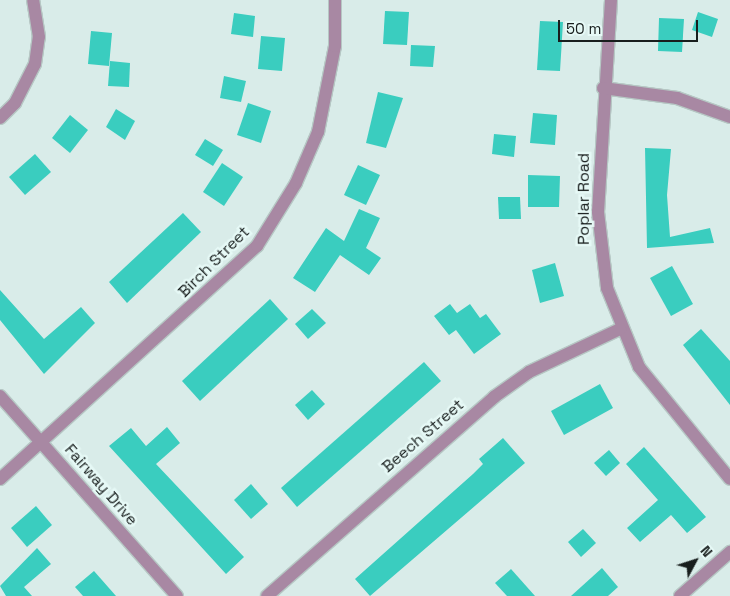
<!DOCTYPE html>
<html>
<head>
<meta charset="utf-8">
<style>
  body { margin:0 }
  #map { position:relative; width:730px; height:596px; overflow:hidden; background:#d9ece9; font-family:"Space Grotesk",sans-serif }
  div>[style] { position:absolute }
  .building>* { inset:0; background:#3acdbf }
  .roads { filter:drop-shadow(1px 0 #b6c7c4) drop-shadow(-1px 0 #b6c7c4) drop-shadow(0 1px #b6c7c4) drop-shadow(0 -1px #b6c7c4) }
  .street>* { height:12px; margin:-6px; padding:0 6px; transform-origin:6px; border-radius:6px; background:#a888a3 }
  span { translate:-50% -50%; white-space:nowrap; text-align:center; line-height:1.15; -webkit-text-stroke:5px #e6f9f6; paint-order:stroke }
  .street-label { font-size:16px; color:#181e1d }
  .north { position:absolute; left:670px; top:536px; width:50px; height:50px; -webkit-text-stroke:4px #e6f9f6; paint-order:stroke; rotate:50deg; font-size:14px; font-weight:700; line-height:20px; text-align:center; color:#181e1d }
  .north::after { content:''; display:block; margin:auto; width:18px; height:22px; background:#181e1d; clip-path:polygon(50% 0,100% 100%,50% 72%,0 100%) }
  .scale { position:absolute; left:558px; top:20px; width:140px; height:22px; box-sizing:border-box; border:2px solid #181e1d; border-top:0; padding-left:6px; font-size:15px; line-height:18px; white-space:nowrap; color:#181e1d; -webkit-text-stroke:4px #e6f9f6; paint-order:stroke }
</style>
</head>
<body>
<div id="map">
  <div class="building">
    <div style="clip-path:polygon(385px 11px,409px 12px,407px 45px,383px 44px)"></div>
    <div style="clip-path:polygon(698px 12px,718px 19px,712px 37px,692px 30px)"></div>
    <div style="clip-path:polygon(234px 13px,255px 16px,253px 37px,231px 34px)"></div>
    <div style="clip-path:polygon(659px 18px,684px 19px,682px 52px,658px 51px)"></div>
    <div style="clip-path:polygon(540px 21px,563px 22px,560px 71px,537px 70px)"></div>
    <div style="clip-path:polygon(91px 31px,112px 33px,109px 66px,88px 64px)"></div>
    <div style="clip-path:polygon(261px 36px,285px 38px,282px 71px,258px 69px)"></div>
    <div style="clip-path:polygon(411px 45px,435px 46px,433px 67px,410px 66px)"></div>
    <div style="clip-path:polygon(110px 61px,130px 63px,129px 87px,108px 86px)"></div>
    <div style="clip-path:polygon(224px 76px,246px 81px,241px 102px,220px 98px)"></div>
    <div style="clip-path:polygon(378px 92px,403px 98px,386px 148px,366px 143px)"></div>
    <div style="clip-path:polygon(248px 103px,271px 111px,261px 143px,237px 135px)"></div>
    <div style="clip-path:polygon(116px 109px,135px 121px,125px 140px,106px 127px)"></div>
    <div style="clip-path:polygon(533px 113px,557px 115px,555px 145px,530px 143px)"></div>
    <div style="clip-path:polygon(70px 115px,88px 130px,70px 153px,52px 138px)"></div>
    <div style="clip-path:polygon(494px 134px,516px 136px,514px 157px,492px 154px)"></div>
    <div style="clip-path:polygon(205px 139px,223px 150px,213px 166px,195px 155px)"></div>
    <div style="clip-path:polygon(645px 148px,671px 149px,667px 195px,670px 237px,710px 228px,714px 243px,647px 248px)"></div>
    <div style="clip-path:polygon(35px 154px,51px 172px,25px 195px,9px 177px)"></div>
    <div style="clip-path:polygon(222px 163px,243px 177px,224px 206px,203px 192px)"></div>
    <div style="clip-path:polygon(358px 165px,380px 175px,366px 205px,344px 195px)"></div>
    <div style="clip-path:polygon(528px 175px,560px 176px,559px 207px,528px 207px)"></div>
    <div style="clip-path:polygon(498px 197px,520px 197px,521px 219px,499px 219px)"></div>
    <div style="clip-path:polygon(359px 209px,380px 218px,366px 248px,381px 258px,369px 275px,340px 255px,315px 292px,293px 278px,326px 228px,344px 241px)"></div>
    <div style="clip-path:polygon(183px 213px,201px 232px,127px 303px,109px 282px)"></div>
    <div style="clip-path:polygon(555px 263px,564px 296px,540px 303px,532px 270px)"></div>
    <div style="clip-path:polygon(672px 266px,693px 304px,671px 316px,650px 278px)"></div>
    <div style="clip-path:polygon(0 290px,44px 339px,81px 307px,95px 323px,44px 374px,0 320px)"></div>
    <div style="clip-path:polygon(270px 299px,288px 319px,200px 401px,182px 381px)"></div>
    <div style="clip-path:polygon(450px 304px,457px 313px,470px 304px,480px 318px,486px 314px,501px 334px,474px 354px,456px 330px,449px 335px,434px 316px)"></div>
    <div style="clip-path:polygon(312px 309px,326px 323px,308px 339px,295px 324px)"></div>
    <div style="clip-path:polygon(701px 329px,730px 361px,730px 405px,683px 345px)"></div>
    <div style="clip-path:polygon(424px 362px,441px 381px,297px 507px,281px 488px)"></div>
    <div style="clip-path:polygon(600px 384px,613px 408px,564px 435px,551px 411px)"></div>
    <div style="clip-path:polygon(312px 390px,325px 404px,308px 420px,295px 405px)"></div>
    <div style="clip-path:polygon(167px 427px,180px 443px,156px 464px,244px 557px,226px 574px,109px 446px,131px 428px,146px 446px)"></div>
    <div style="clip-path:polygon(503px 438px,525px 463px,370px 596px,355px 579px,473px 474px,483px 464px,479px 459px)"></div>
    <div style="clip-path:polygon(644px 447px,706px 517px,687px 533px,671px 515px,640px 542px,627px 528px,658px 500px,626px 464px)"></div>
    <div style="clip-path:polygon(609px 450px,620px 463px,606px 476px,594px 463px)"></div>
    <div style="clip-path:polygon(251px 484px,268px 504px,251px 519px,234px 500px)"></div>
    <div style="clip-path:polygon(36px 506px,52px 525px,27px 547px,11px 528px)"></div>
    <div style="clip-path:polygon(583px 529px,596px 543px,581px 557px,568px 542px)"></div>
    <div style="clip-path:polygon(37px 548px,51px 564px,24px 587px,32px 596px,6px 596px,0 586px)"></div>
    <div style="clip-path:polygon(602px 568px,618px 587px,608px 596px,571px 596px)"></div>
    <div style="clip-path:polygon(511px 569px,535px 596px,507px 596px,495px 583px)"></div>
    <div style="clip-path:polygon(94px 571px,116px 596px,83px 596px,75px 587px)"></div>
  </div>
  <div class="roads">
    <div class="street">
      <div style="left:611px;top:0;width:212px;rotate:93.5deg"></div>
      <div style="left:598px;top:212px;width:77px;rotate:83.2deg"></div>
      <div style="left:607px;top:288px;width:85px;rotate:67.9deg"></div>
      <div style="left:639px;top:367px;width:144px;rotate:50.9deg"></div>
      <div style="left:603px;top:88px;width:75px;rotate:7.7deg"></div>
      <div style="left:677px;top:98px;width:56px;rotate:19.7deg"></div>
      <div style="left:0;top:118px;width:21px;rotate:-45deg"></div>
      <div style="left:15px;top:103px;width:44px;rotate:-62.9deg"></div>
      <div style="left:35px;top:64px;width:27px;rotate:-82deg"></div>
      <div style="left:39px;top:37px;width:37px;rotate:-99deg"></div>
      <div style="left:0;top:396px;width:267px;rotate:48.5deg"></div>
      <div style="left:0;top:479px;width:347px;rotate:-42.2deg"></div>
      <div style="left:257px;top:246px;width:74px;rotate:-58.2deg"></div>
      <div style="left:296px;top:183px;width:56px;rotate:-66.7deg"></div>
      <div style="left:318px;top:132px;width:88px;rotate:-78.8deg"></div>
      <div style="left:335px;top:46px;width:46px;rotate:-90deg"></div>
      <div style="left:267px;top:596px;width:302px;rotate:-41.2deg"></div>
      <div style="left:494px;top:397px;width:43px;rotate:-35.5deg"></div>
      <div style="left:529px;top:372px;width:101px;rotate:-25.3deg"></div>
      <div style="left:680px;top:596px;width:67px;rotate:-41.3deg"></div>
    </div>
  </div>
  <div class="street-label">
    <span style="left:584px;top:199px;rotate:-90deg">Poplar Road</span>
    <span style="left:214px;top:262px;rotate:-45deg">Birch Street</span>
    <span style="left:423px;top:436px;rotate:-41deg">Beech Street</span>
    <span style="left:101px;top:485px;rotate:49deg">Fairway Drive</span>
  </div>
  <div class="north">N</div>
  <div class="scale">50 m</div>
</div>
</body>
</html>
